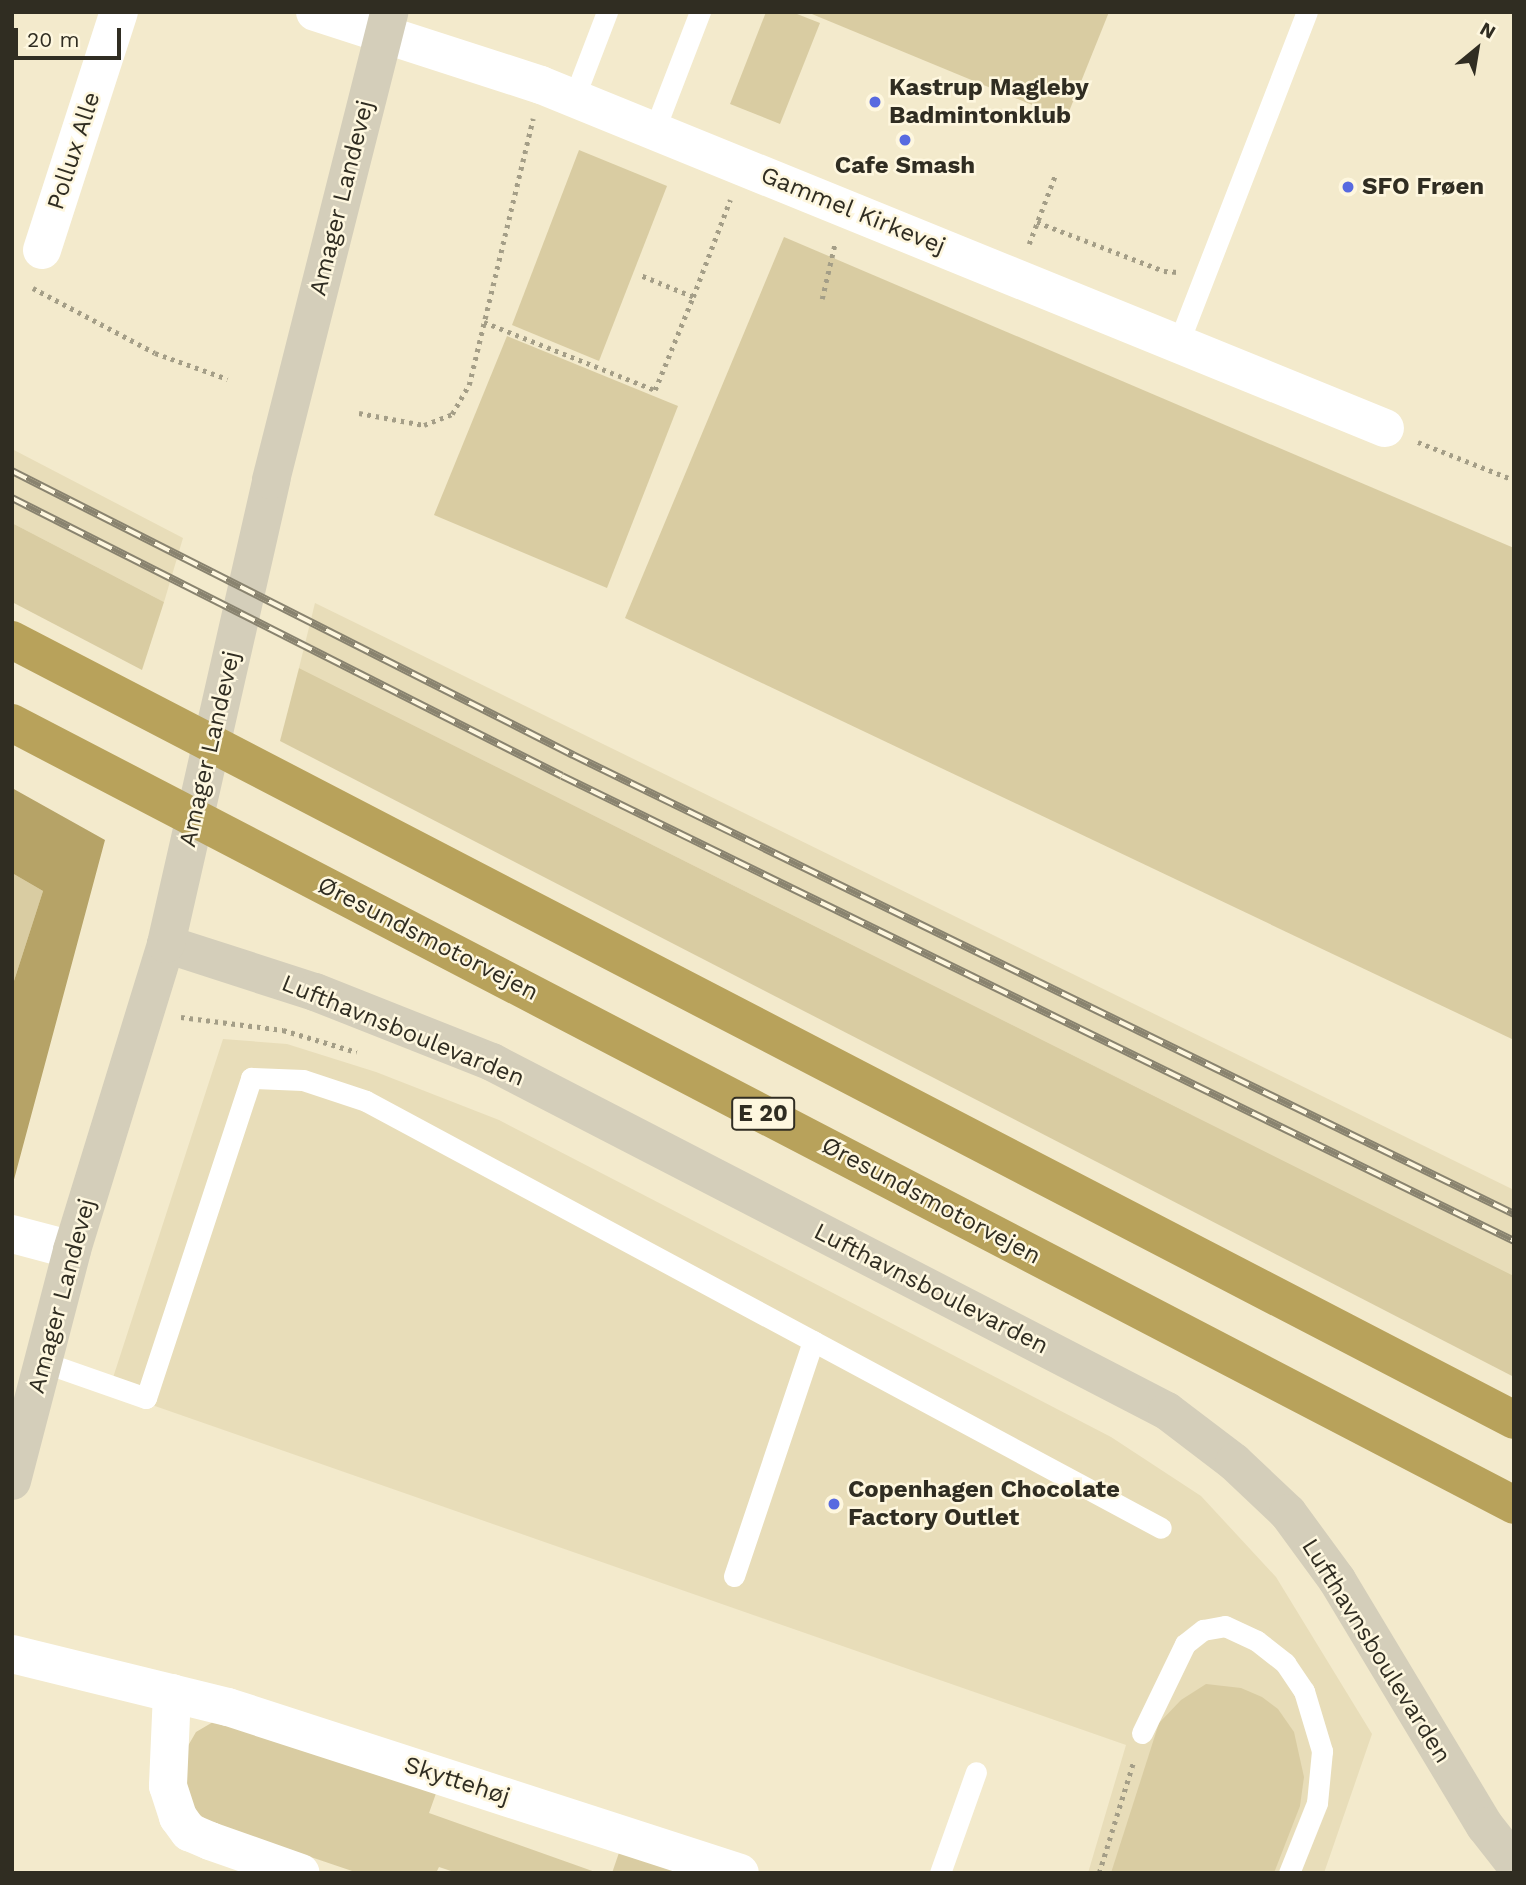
<!DOCTYPE html>
<html>
<head>
<meta charset="utf-8">
<style>
  body { margin:0 }
  #map { position:relative; width:1526px; height:1885px; overflow:hidden; background:#f3eacc; font-family:"Work Sans",sans-serif }
  div>[style] { position:absolute }
  .built>* { inset:0; background:#e8ddb9 }
  .green>* { inset:0; background:#d9cca2 }
  .forest>* { inset:0; background:#b6a367 }
  .path>* { height:4.5px; margin-top:-2.25px; transform-origin:0; background:repeating-linear-gradient(90deg,#a49e87 0 3.5px,transparent 0 8.5px) }
  .lane>* { height:21px; margin:-10.5px; padding:0 10.5px; transform-origin:10.5px; border-radius:10.5px; background:#fff }
  .street>* { height:38px; margin:-19px; padding:0 19px; transform-origin:19px; border-radius:19px; background:#fff }
  .secondary>* { height:38px; margin:-19px; padding:0 19px; transform-origin:19px; border-radius:19px; background:#d4ceba }
  .highway>* { height:38px; margin:-19px; padding:0 19px; transform-origin:19px; border-radius:19px; background:#b8a25b }
  .rail>* { height:8px; margin-top:-4px; transform-origin:0; background:repeating-linear-gradient(90deg,#fef7df 0 16px,#89836f 0 32px); box-sizing:border-box; border-block:2px solid #89836f }
  .dots>* { width:19px; height:19px; translate:-50% -50%; box-sizing:border-box; border:4px solid #fef7df; border-radius:50% }
  span { translate:-50% -50%; white-space:nowrap; text-align:center; line-height:1.15; -webkit-text-stroke:5px #fef7df; paint-order:stroke }
  .shield-label span { padding:2px 5px; background:#fef7df; border:2px solid; border-radius:5px; -webkit-text-stroke-width:0 }
  .shield-label { font-size:23px; color:#302d22; font-weight:700 }
  .poi-label { font-size:24px; color:#302d22; font-weight:700 }
  .left { translate:0 -50%; text-align:left }
  .street-label { font-size:24px; color:#302d22 }
  .frame { position:absolute; inset:0; border:14px solid #302d22; pointer-events:none }
  .north { position:absolute; left:1442px; top:14px; width:70px; height:70px; -webkit-text-stroke:5px #fef7df; paint-order:stroke; rotate:30deg; font-size:19px; font-weight:700; line-height:28px; text-align:center; color:#302d22 }
  .north::after { content:''; display:block; margin:auto; width:24px; height:32px; background:#302d22; clip-path:polygon(50% 0,100% 100%,50% 72%,0 100%) }
  .scale { position:absolute; left:14px; top:28px; width:107px; height:32px; box-sizing:border-box; border:4px solid #302d22; border-top:0; padding-left:9px; font-size:21px; line-height:24px; white-space:nowrap; color:#302d22; -webkit-text-stroke:5px #fef7df; paint-order:stroke }
</style>
</head>
<body>
<div id="map">
  <div class="built">
    <div style="clip-path:polygon(12px 449px,183px 538px,164px 602px,12px 523px)"></div>
    <div style="clip-path:polygon(315px 603px,1514px 1190px,1514px 1276px,299px 668px)"></div>
    <div style="clip-path:polygon(223px 1039px,287px 1044px,376px 1072px,499px 1120px,1111px 1437px,1201px 1496px,1276px 1577px,1372px 1734px,1324px 1873px,1088px 1873px,1126px 1745px,109px 1390px)"></div>
  </div>
  <div class="green">
    <div style="clip-path:polygon(766px 12px,792px 12px,820px 23px,780px 124px,730px 104px)"></div>
    <div style="clip-path:polygon(807px 12px,1109px 12px,1066px 119px)"></div>
    <div style="clip-path:polygon(579px 150px,667px 186px,599px 361px,512px 325px)"></div>
    <div style="clip-path:polygon(784px 237px,1514px 548px,1514px 1040px,625px 618px)"></div>
    <div style="clip-path:polygon(507px 336px,678px 406px,607px 588px,434px 515px)"></div>
    <div style="clip-path:polygon(12px 523px,164px 602px,142px 670px,12px 602px)"></div>
    <div style="clip-path:polygon(299px 668px,1514px 1276px,1514px 1377px,280px 741px)"></div>
    <div style="clip-path:polygon(12px 873px,43px 891px,12px 987px)"></div>
    <div style="clip-path:polygon(1206px 1684px,1241px 1688px,1262px 1697px,1278px 1709px,1294px 1732px,1304px 1777px,1300px 1806px,1274px 1873px,1111px 1873px,1159px 1723px,1181px 1700px)"></div>
    <div style="clip-path:polygon(213px 1722px,439px 1785px,429px 1813px,598px 1873px,457px 1873px,439px 1867px,436px 1873px,358px 1873px,211px 1823px,193px 1810px,183px 1796px,185px 1751px,196px 1732px)"></div>
    <div style="clip-path:polygon(622px 1844px,710px 1873px,612px 1873px)"></div>
  </div>
  <div class="forest">
    <div style="clip-path:polygon(12px 788px,105px 840px,12px 1187px,12px 987px,43px 891px,12px 873px)"></div>
  </div>
  <div class="path">
    <div style="left:1037px;top:222px;width:136px;rotate:21.1deg"></div>
    <div style="left:1164px;top:271px;width:14px;rotate:4deg"></div>
    <div style="left:1029px;top:244px;width:76px;rotate:-69.2deg"></div>
    <div style="left:33px;top:288px;width:138px;rotate:28deg"></div>
    <div style="left:155px;top:353px;width:77px;rotate:19.6deg"></div>
    <div style="left:693px;top:297px;width:104px;rotate:-69.1deg"></div>
    <div style="left:822px;top:299px;width:57px;rotate:-76.9deg"></div>
    <div style="left:484px;top:322px;width:184px;rotate:21.7deg"></div>
    <div style="left:655px;top:390px;width:100px;rotate:-67.8deg"></div>
    <div style="left:693px;top:297px;width:58px;rotate:-157.8deg"></div>
    <div style="left:359px;top:413px;width:66px;rotate:10.5deg"></div>
    <div style="left:424px;top:425px;width:30px;rotate:-21deg"></div>
    <div style="left:452px;top:414px;width:34px;rotate:-60deg"></div>
    <div style="left:469px;top:385px;width:274px;rotate:-76.5deg"></div>
    <div style="left:1418px;top:442px;width:103px;rotate:21.6deg"></div>
    <div style="left:181px;top:1017px;width:103px;rotate:7.3deg"></div>
    <div style="left:283px;top:1030px;width:77px;rotate:16.6deg"></div>
    <div style="left:1099px;top:1873px;width:118px;rotate:-72.8deg"></div>
  </div>
  <div class="lane">
    <div style="left:574px;top:98px;width:92px;rotate:-69deg"></div>
    <div style="left:654px;top:131px;width:128px;rotate:-68.9deg"></div>
    <div style="left:1178px;top:344px;width:356px;rotate:-68.8deg"></div>
    <div style="left:43px;top:1362px;width:109px;rotate:19.3deg"></div>
    <div style="left:146px;top:1398px;width:337px;rotate:-71.8deg"></div>
    <div style="left:251px;top:1078px;width:52px;rotate:2.2deg"></div>
    <div style="left:303px;top:1080px;width:66px;rotate:18.4deg"></div>
    <div style="left:366px;top:1101px;width:902px;rotate:28.24deg"></div>
    <div style="left:734px;top:1576px;width:248px;rotate:-71.4deg"></div>
    <div style="left:1142px;top:1733px;width:99px;rotate:-64.2deg"></div>
    <div style="left:1185px;top:1644px;width:23px;rotate:-38deg"></div>
    <div style="left:1203px;top:1630px;width:22px;rotate:-10deg"></div>
    <div style="left:1225px;top:1626px;width:35px;rotate:25deg"></div>
    <div style="left:1257px;top:1641px;width:36px;rotate:38deg"></div>
    <div style="left:1285px;top:1663px;width:34px;rotate:56deg"></div>
    <div style="left:1304px;top:1691px;width:63px;rotate:73.3deg"></div>
    <div style="left:1322px;top:1751px;width:52px;rotate:95.5deg"></div>
    <div style="left:1317px;top:1803px;width:75px;rotate:111.8deg"></div>
    <div style="left:940px;top:1873px;width:107px;rotate:-70.4deg"></div>
  </div>
  <div class="street">
    <div style="left:315px;top:12px;width:237px;rotate:17.9deg"></div>
    <div style="left:541px;top:85px;width:911px;rotate:22.12deg"></div>
    <div style="left:42px;top:250px;width:250px;rotate:-72.1deg"></div>
    <div style="left:12px;top:1234px;width:62px;rotate:14.9deg"></div>
    <div style="left:12px;top:1654px;width:222px;rotate:13.8deg"></div>
    <div style="left:228px;top:1707px;width:538px;rotate:17.96deg"></div>
    <div style="left:172px;top:1693px;width:93px;rotate:92.5deg"></div>
    <div style="left:168px;top:1786px;width:33px;rotate:72deg"></div>
    <div style="left:178px;top:1817px;width:19px;rotate:54deg"></div>
    <div style="left:189px;top:1832px;width:23px;rotate:23deg"></div>
    <div style="left:210px;top:1841px;width:96px;rotate:19.4deg"></div>
  </div>
  <div class="secondary">
    <div style="left:166px;top:944px;width:157px;rotate:17.9deg"></div>
    <div style="left:315px;top:992px;width:190px;rotate:21.6deg"></div>
    <div style="left:492px;top:1062px;width:760px;rotate:27.34deg"></div>
    <div style="left:1167px;top:1411px;width:84px;rotate:37.3deg"></div>
    <div style="left:1234px;top:1462px;width:74px;rotate:43.4deg"></div>
    <div style="left:1288px;top:1513px;width:83px;rotate:53.8deg"></div>
    <div style="left:1337px;top:1580px;width:287px;rotate:59deg"></div>
    <div style="left:1485px;top:1826px;width:47px;rotate:51.9deg"></div>
    <div style="left:12px;top:1481px;width:239px;rotate:-75.4deg"></div>
    <div style="left:72px;top:1250px;width:320px;rotate:-72.9deg"></div>
    <div style="left:166px;top:944px;width:476px;rotate:-77.2deg"></div>
    <div style="left:271px;top:480px;width:483px;rotate:-75.8deg"></div>
  </div>
  <div class="highway">
    <div style="left:12px;top:640px;width:1692px;rotate:27.44deg"></div>
    <div style="left:12px;top:723px;width:1693px;rotate:27.5deg"></div>
  </div>
  <div class="rail">
    <div style="left:12px;top:471px;width:629px;rotate:26.85deg"></div>
    <div style="left:573px;top:755px;width:1047px;rotate:26deg"></div>
    <div style="left:12px;top:498px;width:616px;rotate:26.81deg"></div>
    <div style="left:562px;top:776px;width:1059px;rotate:26.03deg"></div>
  </div>
  <div class="dots">
    <div style="left:875px;top:102px;background:#586ae0"></div>
    <div style="left:905px;top:140px;background:#586ae0"></div>
    <div style="left:1348px;top:187px;background:#586ae0"></div>
    <div style="left:834px;top:1504px;background:#586ae0"></div>
  </div>
  <div class="shield-label">
    <span style="left:763px;top:1114px">E 20</span>
  </div>
  <div class="poi-label">
    <span class="left" style="left:889px;top:102px">Kastrup Magleby<br>Badmintonklub</span>
    <span style="left:905px;top:166px">Cafe Smash</span>
    <span class="left" style="left:1362px;top:187px">SFO Frøen</span>
    <span class="left" style="left:848px;top:1504px">Copenhagen Chocolate<br>Factory Outlet</span>
  </div>
  <div class="street-label">
    <span style="left:74px;top:151px;rotate:-72deg">Pollux Alle</span>
    <span style="left:342px;top:198px;rotate:-76deg">Amager Landevej</span>
    <span style="left:853px;top:211px;rotate:22deg">Gammel Kirkevej</span>
    <span style="left:210px;top:749px;rotate:-77deg">Amager Landevej</span>
    <span style="left:428px;top:939px;rotate:27deg">Øresundsmotorvejen</span>
    <span style="left:403px;top:1031px;rotate:22deg">Lufthavnsboulevarden</span>
    <span style="left:931px;top:1201px;rotate:28deg">Øresundsmotorvejen</span>
    <span style="left:931px;top:1289px;rotate:27deg">Lufthavnsboulevarden</span>
    <span style="left:62px;top:1296px;rotate:-75deg">Amager Landevej</span>
    <span style="left:1376px;top:1651px;rotate:58deg">Lufthavnsboulevarden</span>
    <span style="left:457px;top:1781px;rotate:18deg">Skyttehøj</span>
  </div>
  <div class="frame"></div>
  <div class="north">N</div>
  <div class="scale">20 m</div>
</div>
</body>
</html>
